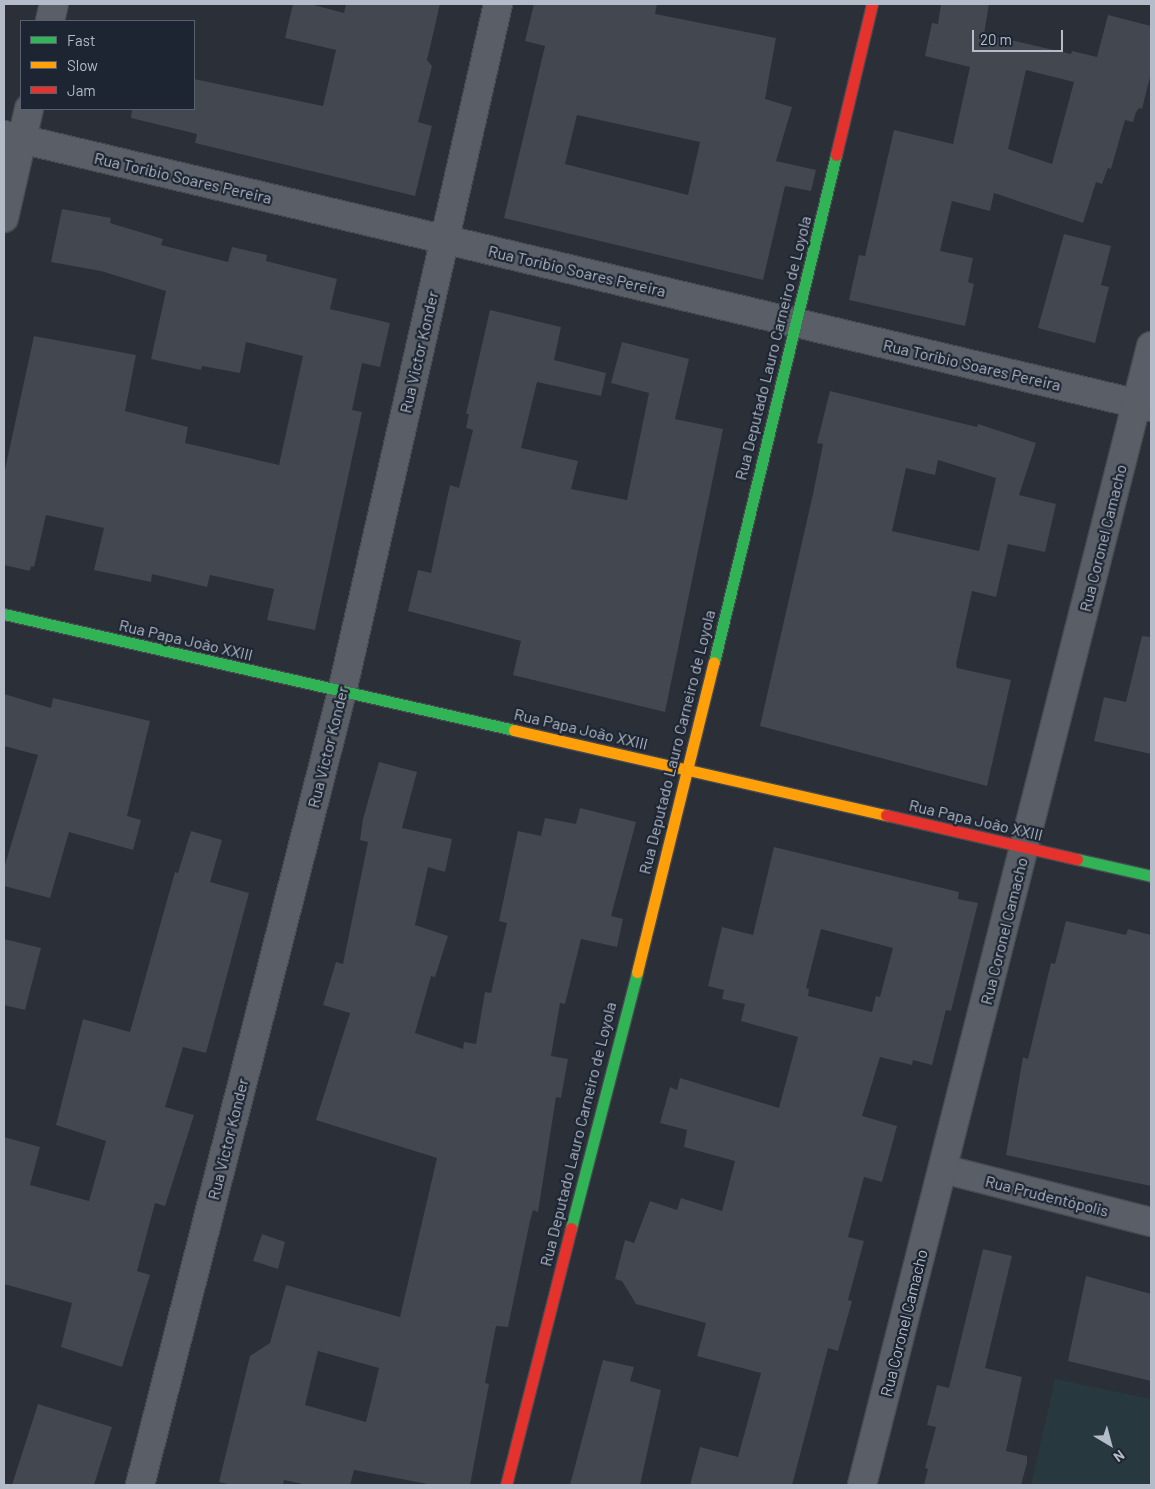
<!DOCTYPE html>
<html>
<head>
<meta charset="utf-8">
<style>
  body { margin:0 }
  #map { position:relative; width:1155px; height:1489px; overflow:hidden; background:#2a2f38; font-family:Barlow,sans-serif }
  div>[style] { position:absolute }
  .green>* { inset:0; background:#27393e }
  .building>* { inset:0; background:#43474f }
  .roads { filter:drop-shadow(1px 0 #464a51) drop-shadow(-1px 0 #464a51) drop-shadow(0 1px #464a51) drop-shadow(0 -1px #464a51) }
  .street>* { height:28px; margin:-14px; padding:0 14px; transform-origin:14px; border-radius:14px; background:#5a5e66 }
  .fast>* { height:11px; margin:-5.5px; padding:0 5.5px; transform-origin:5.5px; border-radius:5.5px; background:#30b455 }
  .slow>* { height:11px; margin:-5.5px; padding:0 5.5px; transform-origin:5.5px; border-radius:5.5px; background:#ff9f0a }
  .jam>* { height:11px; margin:-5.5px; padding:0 5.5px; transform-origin:5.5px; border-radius:5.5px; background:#e5322d }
  span { translate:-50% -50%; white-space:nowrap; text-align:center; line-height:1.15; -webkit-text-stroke:4.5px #1d2533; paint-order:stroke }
  .street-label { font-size:16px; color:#b4bbc9 }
  .frame { position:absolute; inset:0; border:5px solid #b4bbc9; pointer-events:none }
  .legend { position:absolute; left:20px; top:20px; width:175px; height:90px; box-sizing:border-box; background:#1d2533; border:1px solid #59616f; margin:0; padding:6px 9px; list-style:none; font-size:15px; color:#b4bbc9 }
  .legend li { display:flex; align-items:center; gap:10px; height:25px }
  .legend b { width:25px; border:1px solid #59616f }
  .north { position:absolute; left:1085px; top:1419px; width:50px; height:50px; -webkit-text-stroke:4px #1d2533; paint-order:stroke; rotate:143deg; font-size:14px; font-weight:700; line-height:20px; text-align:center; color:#b4bbc9 }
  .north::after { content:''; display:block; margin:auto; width:18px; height:22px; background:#b4bbc9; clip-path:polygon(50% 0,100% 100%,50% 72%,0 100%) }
  .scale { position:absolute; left:972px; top:30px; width:91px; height:22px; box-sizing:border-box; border:2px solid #b4bbc9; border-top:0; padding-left:6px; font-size:15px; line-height:18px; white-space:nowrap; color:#b4bbc9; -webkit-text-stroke:4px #1d2533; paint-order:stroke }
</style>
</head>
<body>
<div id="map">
  <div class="green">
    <div style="clip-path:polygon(1055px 1379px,1151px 1399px,1151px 1485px,1031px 1485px)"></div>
  </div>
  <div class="building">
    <div style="clip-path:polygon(293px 4px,310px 4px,344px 13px,346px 4px,440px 4px,427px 60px,432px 66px,418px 122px,432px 126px,415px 196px,195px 143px,197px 134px,131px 118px,132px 109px,194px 109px,194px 79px,323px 106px,336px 50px,285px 38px)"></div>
    <div style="clip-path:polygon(evenodd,534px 4px,657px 4px,655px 14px,776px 38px,765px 99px,792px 107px,776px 161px,816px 170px,811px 191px,785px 186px,763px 280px,504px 218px,545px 46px,525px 41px,534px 4px,577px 115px,700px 142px,688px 195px,565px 164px,577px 115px)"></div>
    <div style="clip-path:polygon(evenodd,941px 4px,989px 4px,984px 34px,1071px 54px,1072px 51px,1097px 57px,1108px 15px,1151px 26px,1151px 73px,1142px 109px,1139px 108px,1136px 112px,1133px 122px,1125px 120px,1111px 169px,1108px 168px,1102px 184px,1096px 182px,1083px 223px,994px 193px,990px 211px,952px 201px,940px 251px,973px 258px,968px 282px,974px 284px,965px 326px,849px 300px,859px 255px,865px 256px,894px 130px,953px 144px,970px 67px,925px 56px,932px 23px,938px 24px,941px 4px,1026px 70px,1074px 82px,1052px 164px,1008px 149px,1026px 70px)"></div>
    <div style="clip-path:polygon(62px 209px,111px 218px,110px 223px,163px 239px,161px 245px,228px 262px,232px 247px,267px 255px,266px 261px,337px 279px,330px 309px,390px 323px,380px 367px,362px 363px,352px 410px,362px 412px,315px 630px,267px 620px,274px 589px,210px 575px,207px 587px,152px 574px,151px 582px,94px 570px,104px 528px,46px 515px,34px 567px,31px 566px,30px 571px,4px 565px,4px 474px,34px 336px,136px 355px,125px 411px,188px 427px,185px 443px,279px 465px,303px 356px,246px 342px,240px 373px,202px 366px,201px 370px,151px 359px,166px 291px,101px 271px,51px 262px)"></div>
    <div style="clip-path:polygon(1064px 234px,1111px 246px,1101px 285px,1109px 287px,1095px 343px,1038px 328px)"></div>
    <div style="clip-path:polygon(490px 310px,561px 327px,554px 360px,606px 373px,601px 396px,537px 382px,521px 448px,578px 461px,571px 489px,627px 500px,649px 393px,611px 383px,622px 342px,689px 359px,675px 419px,723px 429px,665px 712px,513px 675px,521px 641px,408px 611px,418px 570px,431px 573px,450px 485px,459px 488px,473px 430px,466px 428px,469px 414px,466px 414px)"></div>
    <div style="clip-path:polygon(evenodd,830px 391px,977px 427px,978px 424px,1036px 443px,1019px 495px,1056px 504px,1045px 552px,1008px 544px,996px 597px,972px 591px,956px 664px,957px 668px,1011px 680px,987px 786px,760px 726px,813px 494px,823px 444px,817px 443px,830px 391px,938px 460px,996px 478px,979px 551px,892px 531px,906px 468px,935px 475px,938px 460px)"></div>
    <div style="clip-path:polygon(1142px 636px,1151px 637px,1151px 754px,1094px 741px,1104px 697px,1126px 702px)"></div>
    <div style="clip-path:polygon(4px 694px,51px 708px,53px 698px,150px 721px,127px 816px,141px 820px,133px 850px,69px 832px,50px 898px,4px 886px,4px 868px,38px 755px,4px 746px)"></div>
    <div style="clip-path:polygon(evenodd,379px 762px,417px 772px,402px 828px,452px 839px,445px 872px,428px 867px,415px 925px,448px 936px,435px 977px,431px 976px,415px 1033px,463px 1049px,464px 1042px,476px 1044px,485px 992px,491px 993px,507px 923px,499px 921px,518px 831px,541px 836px,545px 818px,576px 824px,580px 808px,636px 822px,611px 916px,623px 919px,617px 947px,581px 939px,565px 1004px,560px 1003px,551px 1056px,568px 1059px,561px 1098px,556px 1097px,538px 1212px,533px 1210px,530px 1221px,508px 1327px,496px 1326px,485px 1383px,489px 1384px,470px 1485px,433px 1485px,354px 1470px,350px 1485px,307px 1485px,284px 1480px,283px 1485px,232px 1485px,219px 1482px,250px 1356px,270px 1343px,286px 1285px,400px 1317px,437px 1158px,316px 1120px,350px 1013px,323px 1005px,336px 962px,343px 964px,368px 842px,360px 840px,363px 819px,379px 762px,318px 1351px,379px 1368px,366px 1422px,305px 1405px,318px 1351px)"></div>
    <div style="clip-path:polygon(191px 831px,222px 840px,210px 882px,249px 893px,206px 1053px,183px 1047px,165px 1107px,194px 1115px,165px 1206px,155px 1203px,137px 1271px,150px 1275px,122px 1367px,61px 1347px,72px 1303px,4px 1284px,4px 1137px,40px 1147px,30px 1185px,89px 1201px,106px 1141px,56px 1125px,83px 1019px,130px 1032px,175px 872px,178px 873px)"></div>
    <div style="clip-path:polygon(evenodd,774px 847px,959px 892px,958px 899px,978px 903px,951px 1011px,946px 1010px,932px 1065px,913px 1060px,912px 1065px,880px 1057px,862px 1116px,897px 1126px,882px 1182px,864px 1177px,848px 1237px,864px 1241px,848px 1300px,852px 1301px,838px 1351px,828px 1348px,792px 1485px,690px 1485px,700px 1447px,738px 1457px,761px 1373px,697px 1356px,706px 1323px,636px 1304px,622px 1281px,615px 1279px,625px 1240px,634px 1243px,650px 1201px,677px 1210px,681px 1198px,722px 1211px,735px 1161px,684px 1147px,687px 1130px,660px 1123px,670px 1087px,677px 1090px,680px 1078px,779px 1108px,798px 1037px,741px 1021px,745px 1004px,722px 999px,724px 990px,708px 986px,722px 927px,753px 935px,774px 847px,821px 929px,893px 948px,880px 997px,876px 996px,872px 1012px,808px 996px,809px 989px,806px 988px,821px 929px)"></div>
    <div style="clip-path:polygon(1066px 921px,1126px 935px,1128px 929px,1151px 935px,1151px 1186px,1006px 1155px,1023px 1057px,1028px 1059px,1051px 963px,1055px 964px)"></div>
    <div style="clip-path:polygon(4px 939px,41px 948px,25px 1010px,4px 1005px)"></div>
    <div style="clip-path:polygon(262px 1234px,285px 1242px,278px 1269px,253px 1261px)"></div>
    <div style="clip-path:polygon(983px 1249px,1012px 1256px,985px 1368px,1022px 1377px,1006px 1451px,1027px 1456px,1027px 1463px,1021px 1485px,924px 1485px,928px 1469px,925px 1468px,936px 1427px,927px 1425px,937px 1385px,949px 1388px)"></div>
    <div style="clip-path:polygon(1086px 1276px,1151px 1294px,1151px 1381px,1068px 1361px)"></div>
    <div style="clip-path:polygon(603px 1360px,634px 1367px,630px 1381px,661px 1390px,640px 1485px,570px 1485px)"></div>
    <div style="clip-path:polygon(38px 1404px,112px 1427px,94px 1485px,12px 1485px)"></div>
  </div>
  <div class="roads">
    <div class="street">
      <div style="left:50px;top:21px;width:17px;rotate:-77deg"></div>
      <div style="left:4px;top:135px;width:1179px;rotate:13.34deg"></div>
      <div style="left:4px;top:218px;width:112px;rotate:-77.1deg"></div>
      <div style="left:943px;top:1169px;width:215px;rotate:14.3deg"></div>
      <div style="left:140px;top:1485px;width:818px;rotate:-75.71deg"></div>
      <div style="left:342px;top:692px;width:705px;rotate:-77.22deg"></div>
      <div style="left:862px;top:1485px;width:1175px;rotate:-75.76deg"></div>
    </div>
    <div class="fast">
      <div style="left:4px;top:614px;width:523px;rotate:12.81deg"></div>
      <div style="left:714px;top:662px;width:521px;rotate:-76.47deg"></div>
      <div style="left:1077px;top:859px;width:76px;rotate:12.9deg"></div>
      <div style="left:571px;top:1228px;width:264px;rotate:-75.5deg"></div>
    </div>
    <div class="slow">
      <div style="left:514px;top:730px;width:382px;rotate:12.9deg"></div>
      <div style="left:637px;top:972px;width:319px;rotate:-76.1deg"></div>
    </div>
    <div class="jam">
      <div style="left:836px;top:155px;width:155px;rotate:-76.6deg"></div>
      <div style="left:886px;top:815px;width:196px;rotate:13deg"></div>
      <div style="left:506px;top:1485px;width:265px;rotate:-75.8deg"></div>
    </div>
  </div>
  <div class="street-label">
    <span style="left:183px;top:178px;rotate:13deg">Rua Toríbio Soares Pereira</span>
    <span style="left:577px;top:271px;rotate:13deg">Rua Toríbio Soares Pereira</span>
    <span style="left:773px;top:348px;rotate:-76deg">Rua Deputado Lauro Carneiro de Loyola</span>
    <span style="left:419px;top:352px;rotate:-77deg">Rua Victor Konder</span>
    <span style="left:972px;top:365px;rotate:13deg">Rua Toríbio Soares Pereira</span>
    <span style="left:1103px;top:538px;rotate:-76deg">Rua Coronel Camacho</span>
    <span style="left:186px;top:640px;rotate:13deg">Rua Papa João XXIII</span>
    <span style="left:581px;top:729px;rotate:13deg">Rua Papa João XXIII</span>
    <span style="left:677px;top:742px;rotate:-76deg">Rua Deputado Lauro Carneiro de Loyola</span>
    <span style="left:328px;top:747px;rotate:-76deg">Rua Victor Konder</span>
    <span style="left:976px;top:820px;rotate:13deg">Rua Papa João XXIII</span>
    <span style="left:1004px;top:931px;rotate:-76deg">Rua Coronel Camacho</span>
    <span style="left:578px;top:1134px;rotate:-76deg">Rua Deputado Lauro Carneiro de Loyola</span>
    <span style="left:228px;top:1139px;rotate:-76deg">Rua Victor Konder</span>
    <span style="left:1047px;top:1196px;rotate:14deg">Rua Prudentópolis</span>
    <span style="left:904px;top:1323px;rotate:-76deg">Rua Coronel Camacho</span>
  </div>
  <div class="frame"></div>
  <ul class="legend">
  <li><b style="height:6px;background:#30b455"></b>Fast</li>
  <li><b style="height:6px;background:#ff9f0a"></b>Slow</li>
  <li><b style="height:6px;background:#e5322d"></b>Jam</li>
  </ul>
  <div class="north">N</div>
  <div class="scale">20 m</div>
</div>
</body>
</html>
